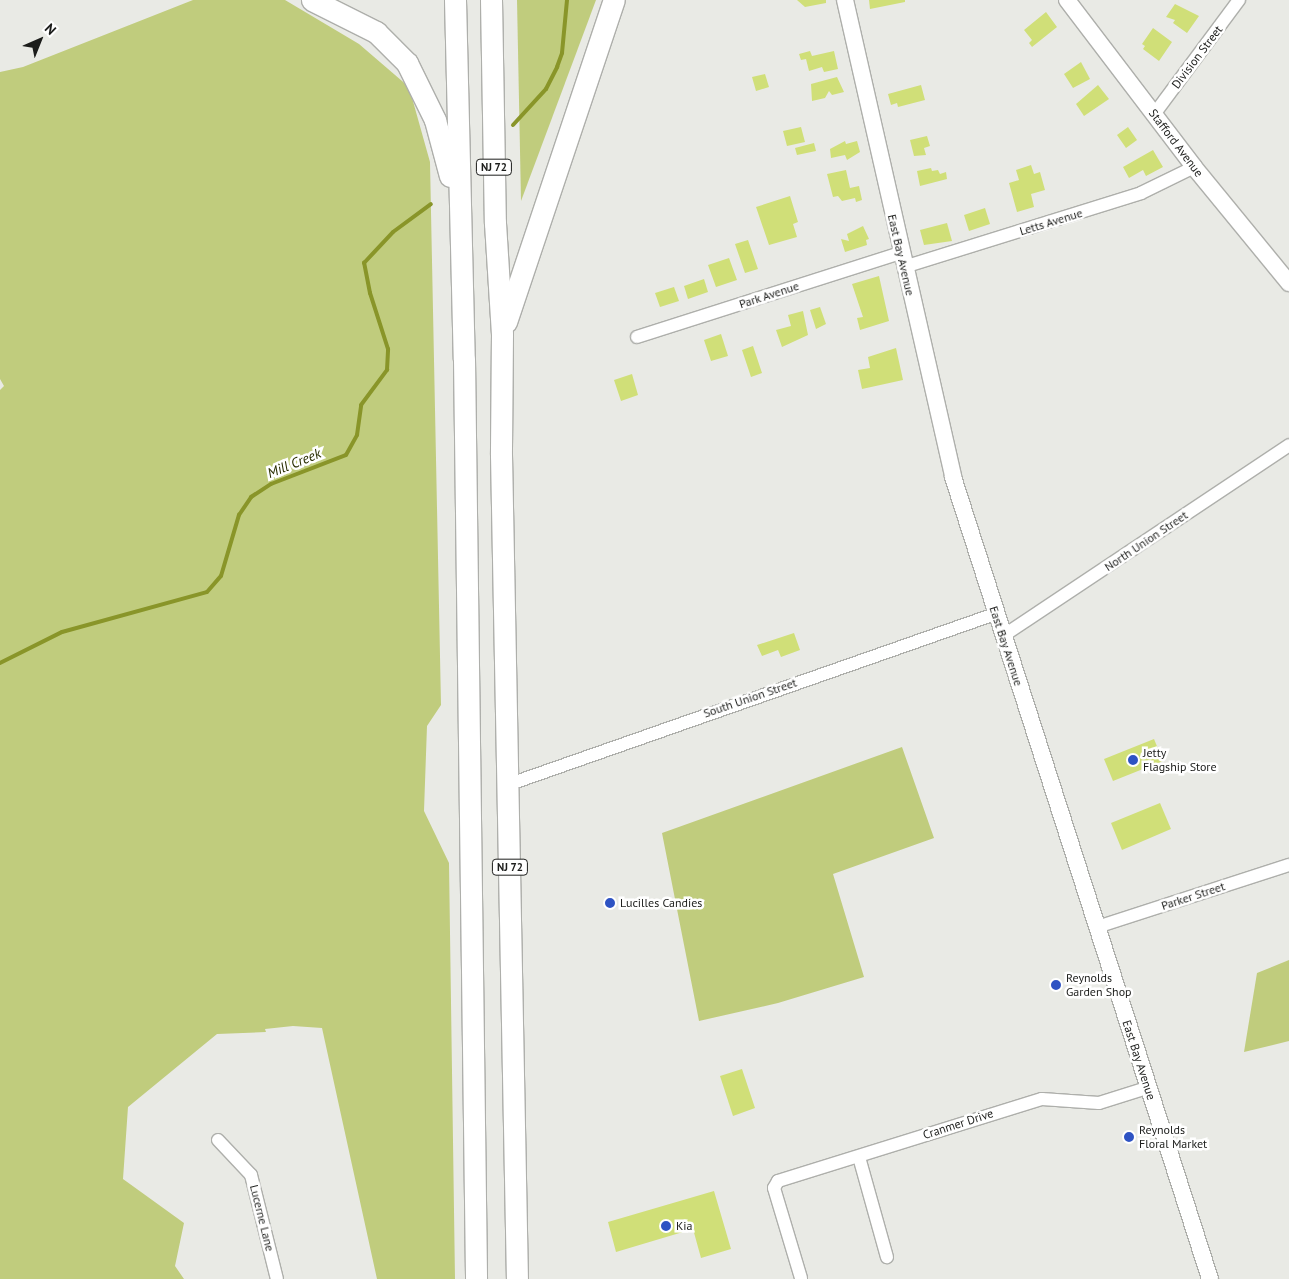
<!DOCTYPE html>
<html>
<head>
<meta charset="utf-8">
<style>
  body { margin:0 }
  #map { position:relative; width:1289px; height:1279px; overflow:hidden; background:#e9eae5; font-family:"PT Sans",sans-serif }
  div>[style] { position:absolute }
  .green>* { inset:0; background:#c0cc7d }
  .stream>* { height:4px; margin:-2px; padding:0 2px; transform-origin:2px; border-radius:2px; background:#899529 }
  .building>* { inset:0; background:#d0df78 }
  .roads { filter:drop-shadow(1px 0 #aeafab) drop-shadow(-1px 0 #aeafab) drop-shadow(0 1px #aeafab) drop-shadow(0 -1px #aeafab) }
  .street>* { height:12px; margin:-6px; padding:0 6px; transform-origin:6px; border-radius:6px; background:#fff }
  .secondary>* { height:16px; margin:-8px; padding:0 8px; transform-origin:8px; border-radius:8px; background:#fff }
  .highway>* { height:21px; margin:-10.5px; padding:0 10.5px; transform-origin:10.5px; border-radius:10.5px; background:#fff }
  .dots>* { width:14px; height:14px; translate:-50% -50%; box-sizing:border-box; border:2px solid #fff; border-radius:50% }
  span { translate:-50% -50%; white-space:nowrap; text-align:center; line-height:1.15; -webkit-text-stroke:5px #fff; paint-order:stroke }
  .shield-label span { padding:1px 4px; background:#fff; border:1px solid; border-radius:4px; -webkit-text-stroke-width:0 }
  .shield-label { font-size:11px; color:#1c1d1b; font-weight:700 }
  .street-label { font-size:12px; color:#1c1d1b }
  .poi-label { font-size:12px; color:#1c1d1b }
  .left { translate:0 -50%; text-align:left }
  .water-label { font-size:14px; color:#282d01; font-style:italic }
  .north { position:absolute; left:15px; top:15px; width:50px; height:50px; -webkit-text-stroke:4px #fff; paint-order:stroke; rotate:44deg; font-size:14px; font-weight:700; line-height:20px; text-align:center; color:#1c1d1b }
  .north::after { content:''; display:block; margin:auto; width:18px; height:22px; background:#1c1d1b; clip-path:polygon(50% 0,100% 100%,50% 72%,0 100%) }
</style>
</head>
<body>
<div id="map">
  <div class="green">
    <div style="clip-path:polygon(193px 0,285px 0,359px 44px,409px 87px,430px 162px,441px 705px,427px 726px,424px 811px,449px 863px,455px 1279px,377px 1279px,322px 1028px,293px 1026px,265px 1029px,266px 1032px,217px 1034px,128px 1107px,123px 1179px,184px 1223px,175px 1266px,184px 1279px,0 1279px,0 390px,4px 386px,0 379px,0 72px,23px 67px)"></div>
    <div style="clip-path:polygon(517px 0,596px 0,521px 201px)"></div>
    <div style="clip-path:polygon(902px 747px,934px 838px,833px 874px,864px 977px,778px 1003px,699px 1021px,662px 833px)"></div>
    <div style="clip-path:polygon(1289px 960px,1289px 1041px,1244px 1052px,1257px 973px)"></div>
  </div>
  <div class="stream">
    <div style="left:513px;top:125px;width:49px;rotate:-47.5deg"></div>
    <div style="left:546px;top:89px;width:25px;rotate:-63deg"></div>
    <div style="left:557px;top:67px;width:15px;rotate:-70deg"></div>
    <div style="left:562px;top:53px;width:53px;rotate:-84.6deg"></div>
    <div style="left:0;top:663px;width:69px;rotate:-26.6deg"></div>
    <div style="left:62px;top:632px;width:150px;rotate:-15.4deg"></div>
    <div style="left:207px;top:592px;width:21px;rotate:-49deg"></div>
    <div style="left:221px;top:576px;width:64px;rotate:-73.6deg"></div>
    <div style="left:239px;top:515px;width:22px;rotate:-56deg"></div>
    <div style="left:251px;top:497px;width:24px;rotate:-33deg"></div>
    <div style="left:271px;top:484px;width:80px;rotate:-21.1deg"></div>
    <div style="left:346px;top:455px;width:23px;rotate:-61deg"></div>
    <div style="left:357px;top:435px;width:30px;rotate:-82deg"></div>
    <div style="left:361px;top:405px;width:44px;rotate:-53.4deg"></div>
    <div style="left:387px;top:370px;width:21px;rotate:-87deg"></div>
    <div style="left:388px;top:349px;width:59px;rotate:-107.8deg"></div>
    <div style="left:370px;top:293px;width:31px;rotate:-101deg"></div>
    <div style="left:364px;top:263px;width:42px;rotate:-46.9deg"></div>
    <div style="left:393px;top:232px;width:47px;rotate:-36.4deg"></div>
  </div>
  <div class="building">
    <div style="clip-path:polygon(797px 0,826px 0,826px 3px,805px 7px)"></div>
    <div style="clip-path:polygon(869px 0,905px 0,905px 2px,870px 9px)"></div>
    <div style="clip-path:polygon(1175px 4px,1199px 16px,1187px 33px,1173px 23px,1175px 20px,1166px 17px)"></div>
    <div style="clip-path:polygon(1046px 12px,1057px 27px,1032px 47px,1029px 43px,1032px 40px,1024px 30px)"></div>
    <div style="clip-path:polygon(1153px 28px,1172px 42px,1159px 61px,1143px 49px,1145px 46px,1142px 44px)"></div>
    <div style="clip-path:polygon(810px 51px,812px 56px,834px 51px,838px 69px,824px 72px,822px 67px,809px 71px,806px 59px,801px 60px,799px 54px)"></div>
    <div style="clip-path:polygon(1081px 62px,1090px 79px,1073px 88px,1064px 74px)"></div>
    <div style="clip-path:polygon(765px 74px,769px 87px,756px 91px,752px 77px)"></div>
    <div style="clip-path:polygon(837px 77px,844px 92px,832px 95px,829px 91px,825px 98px,812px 101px,811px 84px)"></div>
    <div style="clip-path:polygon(921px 85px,925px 100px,898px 107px,897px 103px,891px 105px,888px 94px)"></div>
    <div style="clip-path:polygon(1098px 85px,1109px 99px,1084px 116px,1076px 104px)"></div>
    <div style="clip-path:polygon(801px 127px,805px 142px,787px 146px,783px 131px)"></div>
    <div style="clip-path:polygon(1128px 127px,1137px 140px,1126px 148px,1117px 135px)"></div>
    <div style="clip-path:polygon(927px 136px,930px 146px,924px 148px,926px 155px,914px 156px,910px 140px)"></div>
    <div style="clip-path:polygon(845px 141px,846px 144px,857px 141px,860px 152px,847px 160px,845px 155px,831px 158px,830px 149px)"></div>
    <div style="clip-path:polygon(814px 143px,816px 151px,797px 155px,795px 148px)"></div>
    <div style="clip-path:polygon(1153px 150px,1163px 167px,1146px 176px,1143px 170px,1129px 178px,1123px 167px)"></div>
    <div style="clip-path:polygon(1031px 165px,1034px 174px,1040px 172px,1045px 190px,1031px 194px,1034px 207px,1017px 212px,1009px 183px,1019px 180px,1016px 170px)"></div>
    <div style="clip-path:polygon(931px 168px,932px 171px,938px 170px,940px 174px,946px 172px,947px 179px,920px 186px,917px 171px)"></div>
    <div style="clip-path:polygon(846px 170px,850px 188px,859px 186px,862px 200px,856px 202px,855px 198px,842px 201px,838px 196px,833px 197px,827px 174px)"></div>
    <div style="clip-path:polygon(790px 196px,798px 222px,793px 224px,797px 237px,769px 245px,756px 207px)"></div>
    <div style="clip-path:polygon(985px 208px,990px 224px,969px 231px,964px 215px)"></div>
    <div style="clip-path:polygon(947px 223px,952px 241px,924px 245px,920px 230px)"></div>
    <div style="clip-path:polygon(863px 226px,869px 239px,866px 240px,867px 245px,845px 252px,841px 239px,849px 241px,847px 234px)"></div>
    <div style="clip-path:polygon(748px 240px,758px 269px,745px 273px,735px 244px)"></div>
    <div style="clip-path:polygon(729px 258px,737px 280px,716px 287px,708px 265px)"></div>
    <div style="clip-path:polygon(879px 276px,889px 321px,860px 330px,857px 318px,863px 317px,852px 284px)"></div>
    <div style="clip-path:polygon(704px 279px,708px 292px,688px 299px,684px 286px)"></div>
    <div style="clip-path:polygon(674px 287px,679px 301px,660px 307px,655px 293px)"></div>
    <div style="clip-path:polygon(820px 307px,826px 324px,816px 329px,810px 310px)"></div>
    <div style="clip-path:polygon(803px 311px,808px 335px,782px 347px,776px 330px,791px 326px,788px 315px)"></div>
    <div style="clip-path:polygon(721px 334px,728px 356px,711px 361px,704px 340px)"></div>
    <div style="clip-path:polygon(753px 346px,762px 373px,751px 377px,742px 350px)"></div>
    <div style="clip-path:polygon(896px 348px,903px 380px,862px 389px,858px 370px,870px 368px,868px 357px)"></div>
    <div style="clip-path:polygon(632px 374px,638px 395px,621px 401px,614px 380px)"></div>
    <div style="clip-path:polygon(794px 633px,800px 650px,781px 657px,778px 650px,762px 656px,757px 645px)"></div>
    <div style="clip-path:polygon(1154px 739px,1163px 761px,1113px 781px,1104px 759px)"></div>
    <div style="clip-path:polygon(1160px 803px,1171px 829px,1122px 850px,1111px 823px)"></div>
    <div style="clip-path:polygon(742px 1069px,755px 1108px,733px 1116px,720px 1076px)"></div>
    <div style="clip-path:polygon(714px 1191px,731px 1249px,701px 1258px,693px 1229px,616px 1252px,608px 1222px)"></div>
  </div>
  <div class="roads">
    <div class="street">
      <div style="left:1155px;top:113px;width:141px;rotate:-53.4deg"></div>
      <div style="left:904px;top:267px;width:248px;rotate:-17.3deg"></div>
      <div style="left:1141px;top:193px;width:59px;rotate:-26.1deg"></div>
      <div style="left:637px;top:337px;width:277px;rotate:-17.7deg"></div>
      <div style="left:1003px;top:636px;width:344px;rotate:-33.7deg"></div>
      <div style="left:507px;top:785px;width:517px;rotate:-19.31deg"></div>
      <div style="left:1097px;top:927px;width:202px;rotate:-17.9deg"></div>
      <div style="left:218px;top:1140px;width:48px;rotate:46.7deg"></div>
      <div style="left:251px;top:1175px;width:107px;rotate:76deg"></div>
      <div style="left:859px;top:1157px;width:104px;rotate:74.4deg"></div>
      <div style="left:801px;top:1278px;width:94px;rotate:-106.7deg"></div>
      <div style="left:774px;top:1188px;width:8px;rotate:-60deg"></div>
      <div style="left:778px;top:1181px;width:276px;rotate:-17.3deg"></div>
      <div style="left:1042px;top:1099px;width:57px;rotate:4deg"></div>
      <div style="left:1099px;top:1103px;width:50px;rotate:-17.4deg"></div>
    </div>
    <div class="secondary">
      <div style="left:845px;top:0;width:489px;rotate:77.2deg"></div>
      <div style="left:953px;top:477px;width:842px;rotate:72.23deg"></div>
      <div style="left:1067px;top:0;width:210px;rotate:52.7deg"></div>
      <div style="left:1194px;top:167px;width:150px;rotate:50.7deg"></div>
    </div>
    <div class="highway">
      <div style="left:312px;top:0;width:72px;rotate:26.6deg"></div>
      <div style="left:376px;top:32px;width:44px;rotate:45deg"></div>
      <div style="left:407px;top:63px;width:64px;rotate:63.8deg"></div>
      <div style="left:435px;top:120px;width:58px;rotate:75deg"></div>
      <div style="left:455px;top:0;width:359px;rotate:88.6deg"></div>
      <div style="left:464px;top:359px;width:920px;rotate:89.25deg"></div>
      <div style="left:491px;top:0;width:223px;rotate:89deg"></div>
      <div style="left:495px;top:223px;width:111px;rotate:86.4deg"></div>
      <div style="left:502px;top:334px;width:121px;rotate:90.5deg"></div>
      <div style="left:501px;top:455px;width:824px;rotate:88.89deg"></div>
      <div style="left:506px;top:322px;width:340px;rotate:-71.5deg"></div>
    </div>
  </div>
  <div class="dots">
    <div style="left:1133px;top:760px;background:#2e53c3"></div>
    <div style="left:610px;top:903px;background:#2e53c3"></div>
    <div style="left:1056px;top:985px;background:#2e53c3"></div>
    <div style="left:1129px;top:1137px;background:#2e53c3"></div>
    <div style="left:666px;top:1226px;background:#2e53c3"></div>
  </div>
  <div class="shield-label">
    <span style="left:494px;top:167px">NJ 72</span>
    <span style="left:510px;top:867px">NJ 72</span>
  </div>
  <div class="street-label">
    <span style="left:1197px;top:57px;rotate:-53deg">Division Street</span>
    <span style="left:1176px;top:143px;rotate:53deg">Stafford Avenue</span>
    <span style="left:1051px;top:222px;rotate:-17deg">Letts Avenue</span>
    <span style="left:901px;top:255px;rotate:77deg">East Bay Avenue</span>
    <span style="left:769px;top:295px;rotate:-18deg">Park Avenue</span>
    <span style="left:1146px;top:541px;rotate:-34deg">North Union Street</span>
    <span style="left:1006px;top:646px;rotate:72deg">East Bay Avenue</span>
    <span style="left:750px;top:698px;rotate:-19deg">South Union Street</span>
    <span style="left:1193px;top:896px;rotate:-18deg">Parker Street</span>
    <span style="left:1139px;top:1060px;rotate:72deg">East Bay Avenue</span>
    <span style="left:958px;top:1124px;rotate:-18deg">Cranmer Drive</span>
    <span style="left:262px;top:1218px;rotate:76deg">Lucerne Lane</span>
  </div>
  <div class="poi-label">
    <span class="left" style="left:1143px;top:760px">Jetty<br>Flagship Store</span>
    <span class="left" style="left:620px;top:903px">Lucilles Candies</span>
    <span class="left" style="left:1066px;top:985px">Reynolds<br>Garden Shop</span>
    <span class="left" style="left:1139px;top:1137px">Reynolds<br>Floral Market</span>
    <span class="left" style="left:676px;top:1226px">Kia</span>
  </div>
  <div class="water-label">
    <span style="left:294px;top:463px;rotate:-22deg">Mill Creek</span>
  </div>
  <div class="north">N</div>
</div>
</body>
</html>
